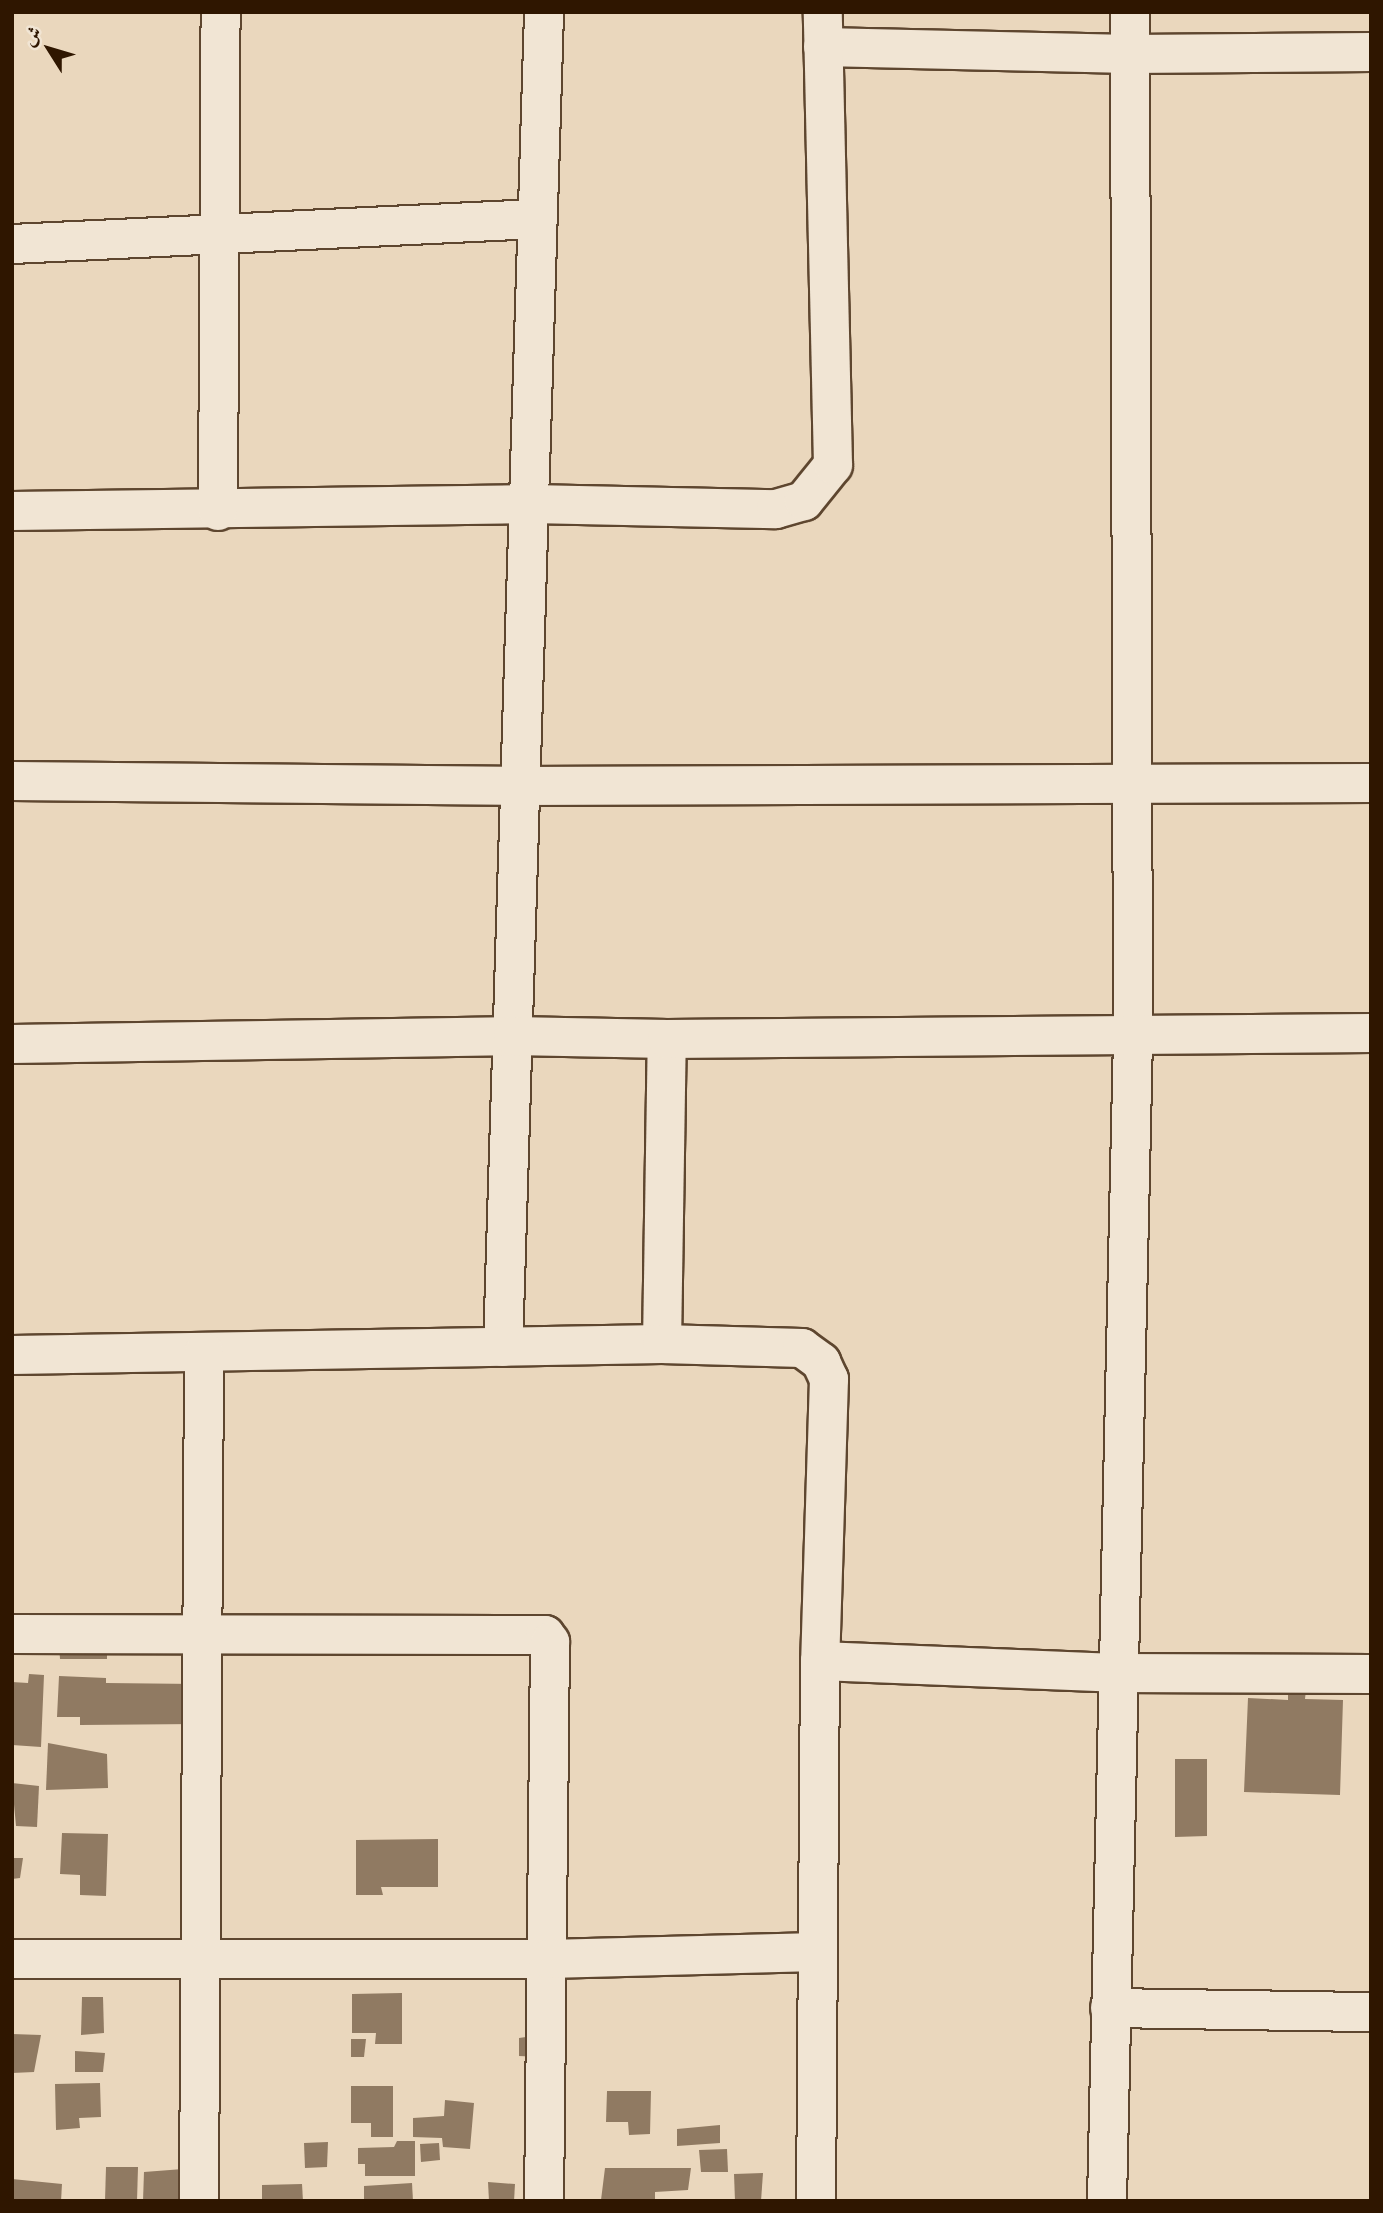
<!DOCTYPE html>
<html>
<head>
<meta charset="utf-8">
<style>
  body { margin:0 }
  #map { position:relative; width:1383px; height:2213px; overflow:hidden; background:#ead7bd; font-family:Cardo,Amiri,serif }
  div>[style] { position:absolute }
  .building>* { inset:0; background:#907a62 }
  .roads { filter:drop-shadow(2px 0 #5e462f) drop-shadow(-2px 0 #5e462f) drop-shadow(0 2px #5e462f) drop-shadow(0 -2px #5e462f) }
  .minor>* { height:38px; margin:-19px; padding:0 19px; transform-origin:19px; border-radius:19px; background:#f1e5d4 }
  .tertiary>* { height:38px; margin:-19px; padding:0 19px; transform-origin:19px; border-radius:19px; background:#f1e5d4 }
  span { translate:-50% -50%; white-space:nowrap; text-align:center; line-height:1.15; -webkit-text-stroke:5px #f1e5d4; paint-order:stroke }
  .frame { position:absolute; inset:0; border:14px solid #2f1600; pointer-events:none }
  .north { position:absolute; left:14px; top:14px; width:70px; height:70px; -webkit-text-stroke:5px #f1e5d4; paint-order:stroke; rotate:307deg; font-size:19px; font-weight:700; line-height:28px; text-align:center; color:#2f1600 }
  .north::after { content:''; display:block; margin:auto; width:24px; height:32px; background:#2f1600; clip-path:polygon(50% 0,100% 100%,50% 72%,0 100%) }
</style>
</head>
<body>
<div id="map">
  <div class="building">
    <div style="clip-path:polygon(107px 1639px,107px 1659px,60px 1659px,59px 1641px)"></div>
    <div style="clip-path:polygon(29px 1674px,44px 1675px,41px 1747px,12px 1745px,12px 1682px,28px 1683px)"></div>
    <div style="clip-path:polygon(59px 1676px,106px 1678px,106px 1683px,196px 1684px,197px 1724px,80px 1725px,80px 1717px,57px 1717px)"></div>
    <div style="clip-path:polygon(1288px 1689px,1306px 1690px,1305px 1699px,1343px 1700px,1340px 1795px,1244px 1792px,1248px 1698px,1288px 1700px)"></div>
    <div style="clip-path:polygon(48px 1743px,107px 1754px,108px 1788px,46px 1790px)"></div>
    <div style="clip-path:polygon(1175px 1759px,1207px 1759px,1207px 1836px,1175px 1837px)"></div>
    <div style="clip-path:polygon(12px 1783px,39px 1786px,37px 1827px,16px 1826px)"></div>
    <div style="clip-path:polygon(62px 1833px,108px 1834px,106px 1896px,80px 1895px,80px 1875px,60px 1874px)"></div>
    <div style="clip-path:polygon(438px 1839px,438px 1887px,381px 1887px,383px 1895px,356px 1895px,356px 1840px)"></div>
    <div style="clip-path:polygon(12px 1858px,23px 1858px,20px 1878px,12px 1879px)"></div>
    <div style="clip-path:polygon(402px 1993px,402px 2044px,375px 2044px,376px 2033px,352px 2033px,352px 1994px)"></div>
    <div style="clip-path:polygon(82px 1997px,103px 1997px,104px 2033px,81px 2035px)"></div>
    <div style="clip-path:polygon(12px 2034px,41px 2035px,34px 2072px,12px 2073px)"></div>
    <div style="clip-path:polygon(540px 2035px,541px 2057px,519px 2056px,519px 2038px)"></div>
    <div style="clip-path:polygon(351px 2039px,366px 2039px,364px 2057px,351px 2057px)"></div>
    <div style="clip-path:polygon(75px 2051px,105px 2053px,103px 2072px,75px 2072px)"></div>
    <div style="clip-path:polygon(100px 2083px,101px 2117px,79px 2118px,80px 2128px,56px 2130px,55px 2084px)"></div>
    <div style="clip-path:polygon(351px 2086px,393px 2086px,393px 2137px,371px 2137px,371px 2123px,351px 2123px)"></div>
    <div style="clip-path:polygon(607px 2091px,651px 2091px,650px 2134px,629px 2135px,628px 2122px,606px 2122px)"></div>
    <div style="clip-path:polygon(445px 2100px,474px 2103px,470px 2149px,443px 2147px,442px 2138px,413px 2137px,413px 2118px,444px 2116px)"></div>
    <div style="clip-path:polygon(720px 2125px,720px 2143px,677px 2146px,677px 2129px)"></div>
    <div style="clip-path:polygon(397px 2141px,415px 2141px,415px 2176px,365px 2176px,365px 2164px,358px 2164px,358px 2148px,394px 2147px)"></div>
    <div style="clip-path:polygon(328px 2142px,327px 2167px,305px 2168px,304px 2143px)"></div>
    <div style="clip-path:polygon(439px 2143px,440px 2160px,421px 2162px,420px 2144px)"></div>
    <div style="clip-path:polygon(727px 2149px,728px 2172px,701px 2172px,699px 2150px)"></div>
    <div style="clip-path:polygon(106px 2167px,138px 2167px,137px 2201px,105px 2201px)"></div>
    <div style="clip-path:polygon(605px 2168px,691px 2168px,688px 2190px,655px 2192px,655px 2201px,601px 2200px)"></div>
    <div style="clip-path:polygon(183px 2169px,185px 2201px,143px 2201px,144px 2172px)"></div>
    <div style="clip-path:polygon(763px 2173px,761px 2201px,735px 2201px,734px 2174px)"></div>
    <div style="clip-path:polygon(12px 2179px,62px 2184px,61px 2201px,12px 2201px)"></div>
    <div style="clip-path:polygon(488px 2182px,515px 2184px,514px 2201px,489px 2201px)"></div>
    <div style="clip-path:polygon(412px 2183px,413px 2201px,364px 2201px,364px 2186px)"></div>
    <div style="clip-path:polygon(302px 2184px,303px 2201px,262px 2201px,262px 2185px)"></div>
  </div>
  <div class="roads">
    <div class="minor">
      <div style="left:823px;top:47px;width:307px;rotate:1.3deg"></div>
      <div style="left:1130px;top:54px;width:241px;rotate:-0.5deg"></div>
      <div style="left:12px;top:244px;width:525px;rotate:-2.73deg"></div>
      <div style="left:12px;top:511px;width:519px;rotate:-0.77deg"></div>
      <div style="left:531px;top:504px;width:245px;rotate:1.2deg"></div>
      <div style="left:776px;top:509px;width:29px;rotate:-16deg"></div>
      <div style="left:804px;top:501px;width:46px;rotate:-51.1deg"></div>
      <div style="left:833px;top:465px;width:453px;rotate:-91.3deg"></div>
      <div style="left:218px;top:511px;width:499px;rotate:-89.7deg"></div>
      <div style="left:12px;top:781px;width:509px;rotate:0.56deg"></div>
      <div style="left:521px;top:786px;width:850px;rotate:-0.2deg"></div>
      <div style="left:662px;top:1344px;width:305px;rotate:-89.1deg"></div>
      <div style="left:503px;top:1347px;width:1336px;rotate:-88.24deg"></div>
      <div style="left:12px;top:1355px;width:650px;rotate:-0.97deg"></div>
      <div style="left:662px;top:1344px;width:140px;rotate:1.6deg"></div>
      <div style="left:802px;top:1348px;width:24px;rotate:36deg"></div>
      <div style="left:821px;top:1362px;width:19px;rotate:65deg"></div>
      <div style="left:829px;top:1379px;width:282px;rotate:91.8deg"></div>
      <div style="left:820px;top:1661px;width:540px;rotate:90.42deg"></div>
      <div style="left:12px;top:1634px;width:533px;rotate:0.11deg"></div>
      <div style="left:545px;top:1635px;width:9px;rotate:54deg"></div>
      <div style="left:550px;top:1642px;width:559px;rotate:90.61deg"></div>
      <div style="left:820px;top:1661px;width:296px;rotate:2.3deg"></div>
      <div style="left:1116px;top:1673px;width:255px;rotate:0.2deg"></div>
      <div style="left:12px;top:1959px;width:536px"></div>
      <div style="left:548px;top:1959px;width:269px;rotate:-1.5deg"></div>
      <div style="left:1110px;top:2008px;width:261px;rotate:0.9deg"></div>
      <div style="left:199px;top:2201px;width:849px;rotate:-89.66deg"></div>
      <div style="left:1107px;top:2201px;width:1166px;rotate:-88.72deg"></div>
      <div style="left:1133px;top:1035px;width:1023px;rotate:-90.17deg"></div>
    </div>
    <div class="tertiary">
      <div style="left:12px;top:1044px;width:501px;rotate:-0.91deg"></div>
      <div style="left:513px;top:1036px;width:154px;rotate:1.1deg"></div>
      <div style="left:667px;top:1039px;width:704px;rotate:-0.49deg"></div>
    </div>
  </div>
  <div class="frame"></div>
  <div class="north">ش</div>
</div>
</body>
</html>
